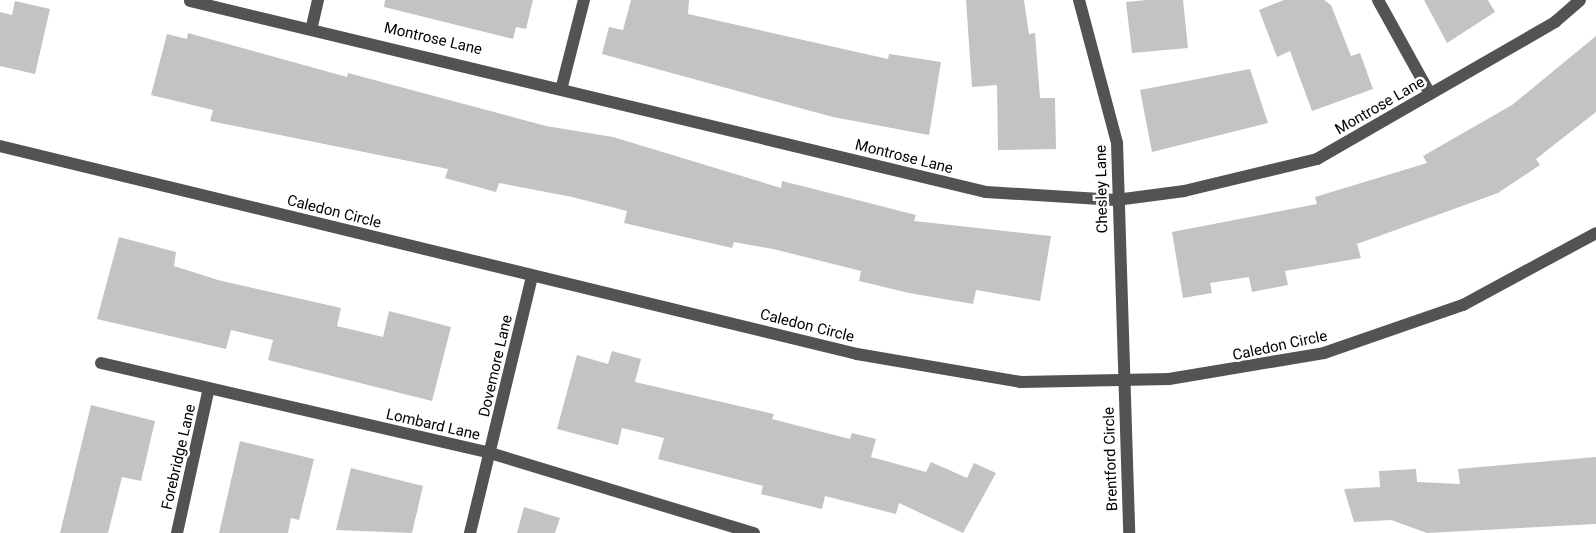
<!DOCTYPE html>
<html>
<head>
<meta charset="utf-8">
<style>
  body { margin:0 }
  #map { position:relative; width:1596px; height:533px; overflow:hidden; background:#fff; font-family:Roboto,sans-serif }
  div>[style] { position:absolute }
  .building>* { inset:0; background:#c3c3c3 }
  .minor>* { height:12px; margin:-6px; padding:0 6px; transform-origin:6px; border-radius:6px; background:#535353 }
  .tertiary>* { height:12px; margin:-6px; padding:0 6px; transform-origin:6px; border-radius:6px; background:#535353 }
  span { translate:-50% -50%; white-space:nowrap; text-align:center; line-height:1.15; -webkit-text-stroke:5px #fff; paint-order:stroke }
  .street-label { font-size:15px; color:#000 }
</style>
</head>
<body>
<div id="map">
  <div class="building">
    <div style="clip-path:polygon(385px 0,533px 0,526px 29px,516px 27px,513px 39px,384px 7px)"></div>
    <div style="clip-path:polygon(631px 0,689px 0,688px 14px,888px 59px,889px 54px,941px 62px,929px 135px,833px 117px,602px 54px,609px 27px,623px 30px)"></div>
    <div style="clip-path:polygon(966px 0,1024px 0,1029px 34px,1035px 33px,1040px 98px,1055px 98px,1056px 149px,998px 150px,997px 85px,972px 87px)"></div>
    <div style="clip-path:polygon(1147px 0,1183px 0,1188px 48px,1132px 53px,1126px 2px)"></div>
    <div style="clip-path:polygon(1284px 0,1324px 0,1331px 5px,1351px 56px,1360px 53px,1373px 89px,1312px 111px,1290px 51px,1277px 57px,1259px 10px)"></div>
    <div style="clip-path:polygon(1424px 0,1488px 0,1495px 12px,1447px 43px)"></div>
    <div style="clip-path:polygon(15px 1px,50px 9px,35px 74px,0 66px,0 12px,12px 15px)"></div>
    <div style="clip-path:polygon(188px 33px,347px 77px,348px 73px,546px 126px,613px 137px,781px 188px,782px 181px,810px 188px,916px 215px,914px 221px,1051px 236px,1040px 301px,976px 290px,973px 304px,909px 293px,859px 281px,861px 271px,773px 249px,734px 242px,732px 248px,624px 223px,627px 211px,572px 197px,499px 183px,496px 192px,445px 178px,448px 169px,210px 121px,213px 110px,151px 95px,167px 34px,187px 39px)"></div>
    <div style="clip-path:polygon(1596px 36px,1596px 112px,1536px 159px,1540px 165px,1498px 193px,1357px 244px,1361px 258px,1285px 271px,1288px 285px,1252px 292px,1249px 277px,1210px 283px,1212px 293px,1183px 298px,1172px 232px,1317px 204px,1315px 197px,1427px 163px,1423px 156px,1512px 105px)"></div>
    <div style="clip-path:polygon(1250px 69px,1268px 123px,1152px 152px,1140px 90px)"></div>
    <div style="clip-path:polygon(119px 237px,176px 252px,174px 266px,218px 280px,341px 308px,337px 326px,383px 337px,389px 311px,451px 327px,432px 401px,268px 360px,273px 340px,231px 330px,226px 349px,97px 319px)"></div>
    <div style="clip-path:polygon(612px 351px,641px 359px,635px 382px,774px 414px,772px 419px,850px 439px,852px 433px,876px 439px,871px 457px,926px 472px,931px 462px,967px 478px,974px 463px,996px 473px,963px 533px,899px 503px,896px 514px,825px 496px,822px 509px,761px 494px,763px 486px,658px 459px,664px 438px,622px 428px,618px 445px,557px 429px,577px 355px,608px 364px)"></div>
    <div style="clip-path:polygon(91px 405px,155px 421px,141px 481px,122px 477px,108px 533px,60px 533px)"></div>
    <div style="clip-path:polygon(240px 441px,314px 459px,299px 520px,291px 518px,288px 533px,219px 533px)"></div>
    <div style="clip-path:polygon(1596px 457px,1596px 524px,1427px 533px,1391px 520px,1354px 522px,1344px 489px,1380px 487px,1379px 471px,1416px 469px,1417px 482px,1460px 484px,1458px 469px)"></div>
    <div style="clip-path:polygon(351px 468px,423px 486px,412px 533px,336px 530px)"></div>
    <div style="clip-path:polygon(524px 507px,560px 518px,555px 533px,517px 533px)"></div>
  </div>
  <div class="minor">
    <div style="left:1079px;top:0;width:148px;rotate:75.1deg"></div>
    <div style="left:1117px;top:143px;width:390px;rotate:88.2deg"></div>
    <div style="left:1378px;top:0;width:107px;rotate:61deg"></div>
    <div style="left:190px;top:1px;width:819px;rotate:13.49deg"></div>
    <div style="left:986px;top:192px;width:130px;rotate:3.5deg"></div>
    <div style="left:1116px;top:200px;width:69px;rotate:-7.5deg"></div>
    <div style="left:1184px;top:191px;width:137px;rotate:-13.5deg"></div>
    <div style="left:1317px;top:159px;width:275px;rotate:-29.9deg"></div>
    <div style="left:1555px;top:22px;width:33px;rotate:-41deg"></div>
    <div style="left:312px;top:26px;width:27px;rotate:-77deg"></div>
    <div style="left:562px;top:86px;width:89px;rotate:-75.7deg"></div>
    <div style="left:101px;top:363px;width:399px;rotate:13deg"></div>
    <div style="left:490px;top:453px;width:276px;rotate:16.9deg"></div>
    <div style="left:177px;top:533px;width:148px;rotate:-77.6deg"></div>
    <div style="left:470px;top:533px;width:264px;rotate:-76.4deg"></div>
  </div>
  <div class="tertiary">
    <div style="left:0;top:146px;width:882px;rotate:13.64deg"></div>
    <div style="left:857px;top:354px;width:166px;rotate:9.7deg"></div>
    <div style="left:1021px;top:382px;width:148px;rotate:-1.2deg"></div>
    <div style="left:1169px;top:379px;width:157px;rotate:-9.5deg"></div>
    <div style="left:1324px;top:353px;width:147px;rotate:-19.1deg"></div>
    <div style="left:1463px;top:305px;width:151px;rotate:-28.4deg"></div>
  </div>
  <div class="street-label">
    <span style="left:433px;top:39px;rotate:13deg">Montrose Lane</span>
    <span style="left:1380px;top:106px;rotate:-30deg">Montrose Lane</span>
    <span style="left:904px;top:157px;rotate:14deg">Montrose Lane</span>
    <span style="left:1102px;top:189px;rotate:-91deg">Chesley Lane</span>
    <span style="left:334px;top:212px;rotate:14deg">Caledon Circle</span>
    <span style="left:807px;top:326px;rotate:14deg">Caledon Circle</span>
    <span style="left:1280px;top:346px;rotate:-12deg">Caledon Circle</span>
    <span style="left:496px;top:366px;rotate:-77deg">Dovemore Lane</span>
    <span style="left:433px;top:425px;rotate:13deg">Lombard Lane</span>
    <span style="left:179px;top:457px;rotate:-77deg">Forebridge Lane</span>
    <span style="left:1111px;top:459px;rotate:-92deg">Brentford Circle</span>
  </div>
</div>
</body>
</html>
